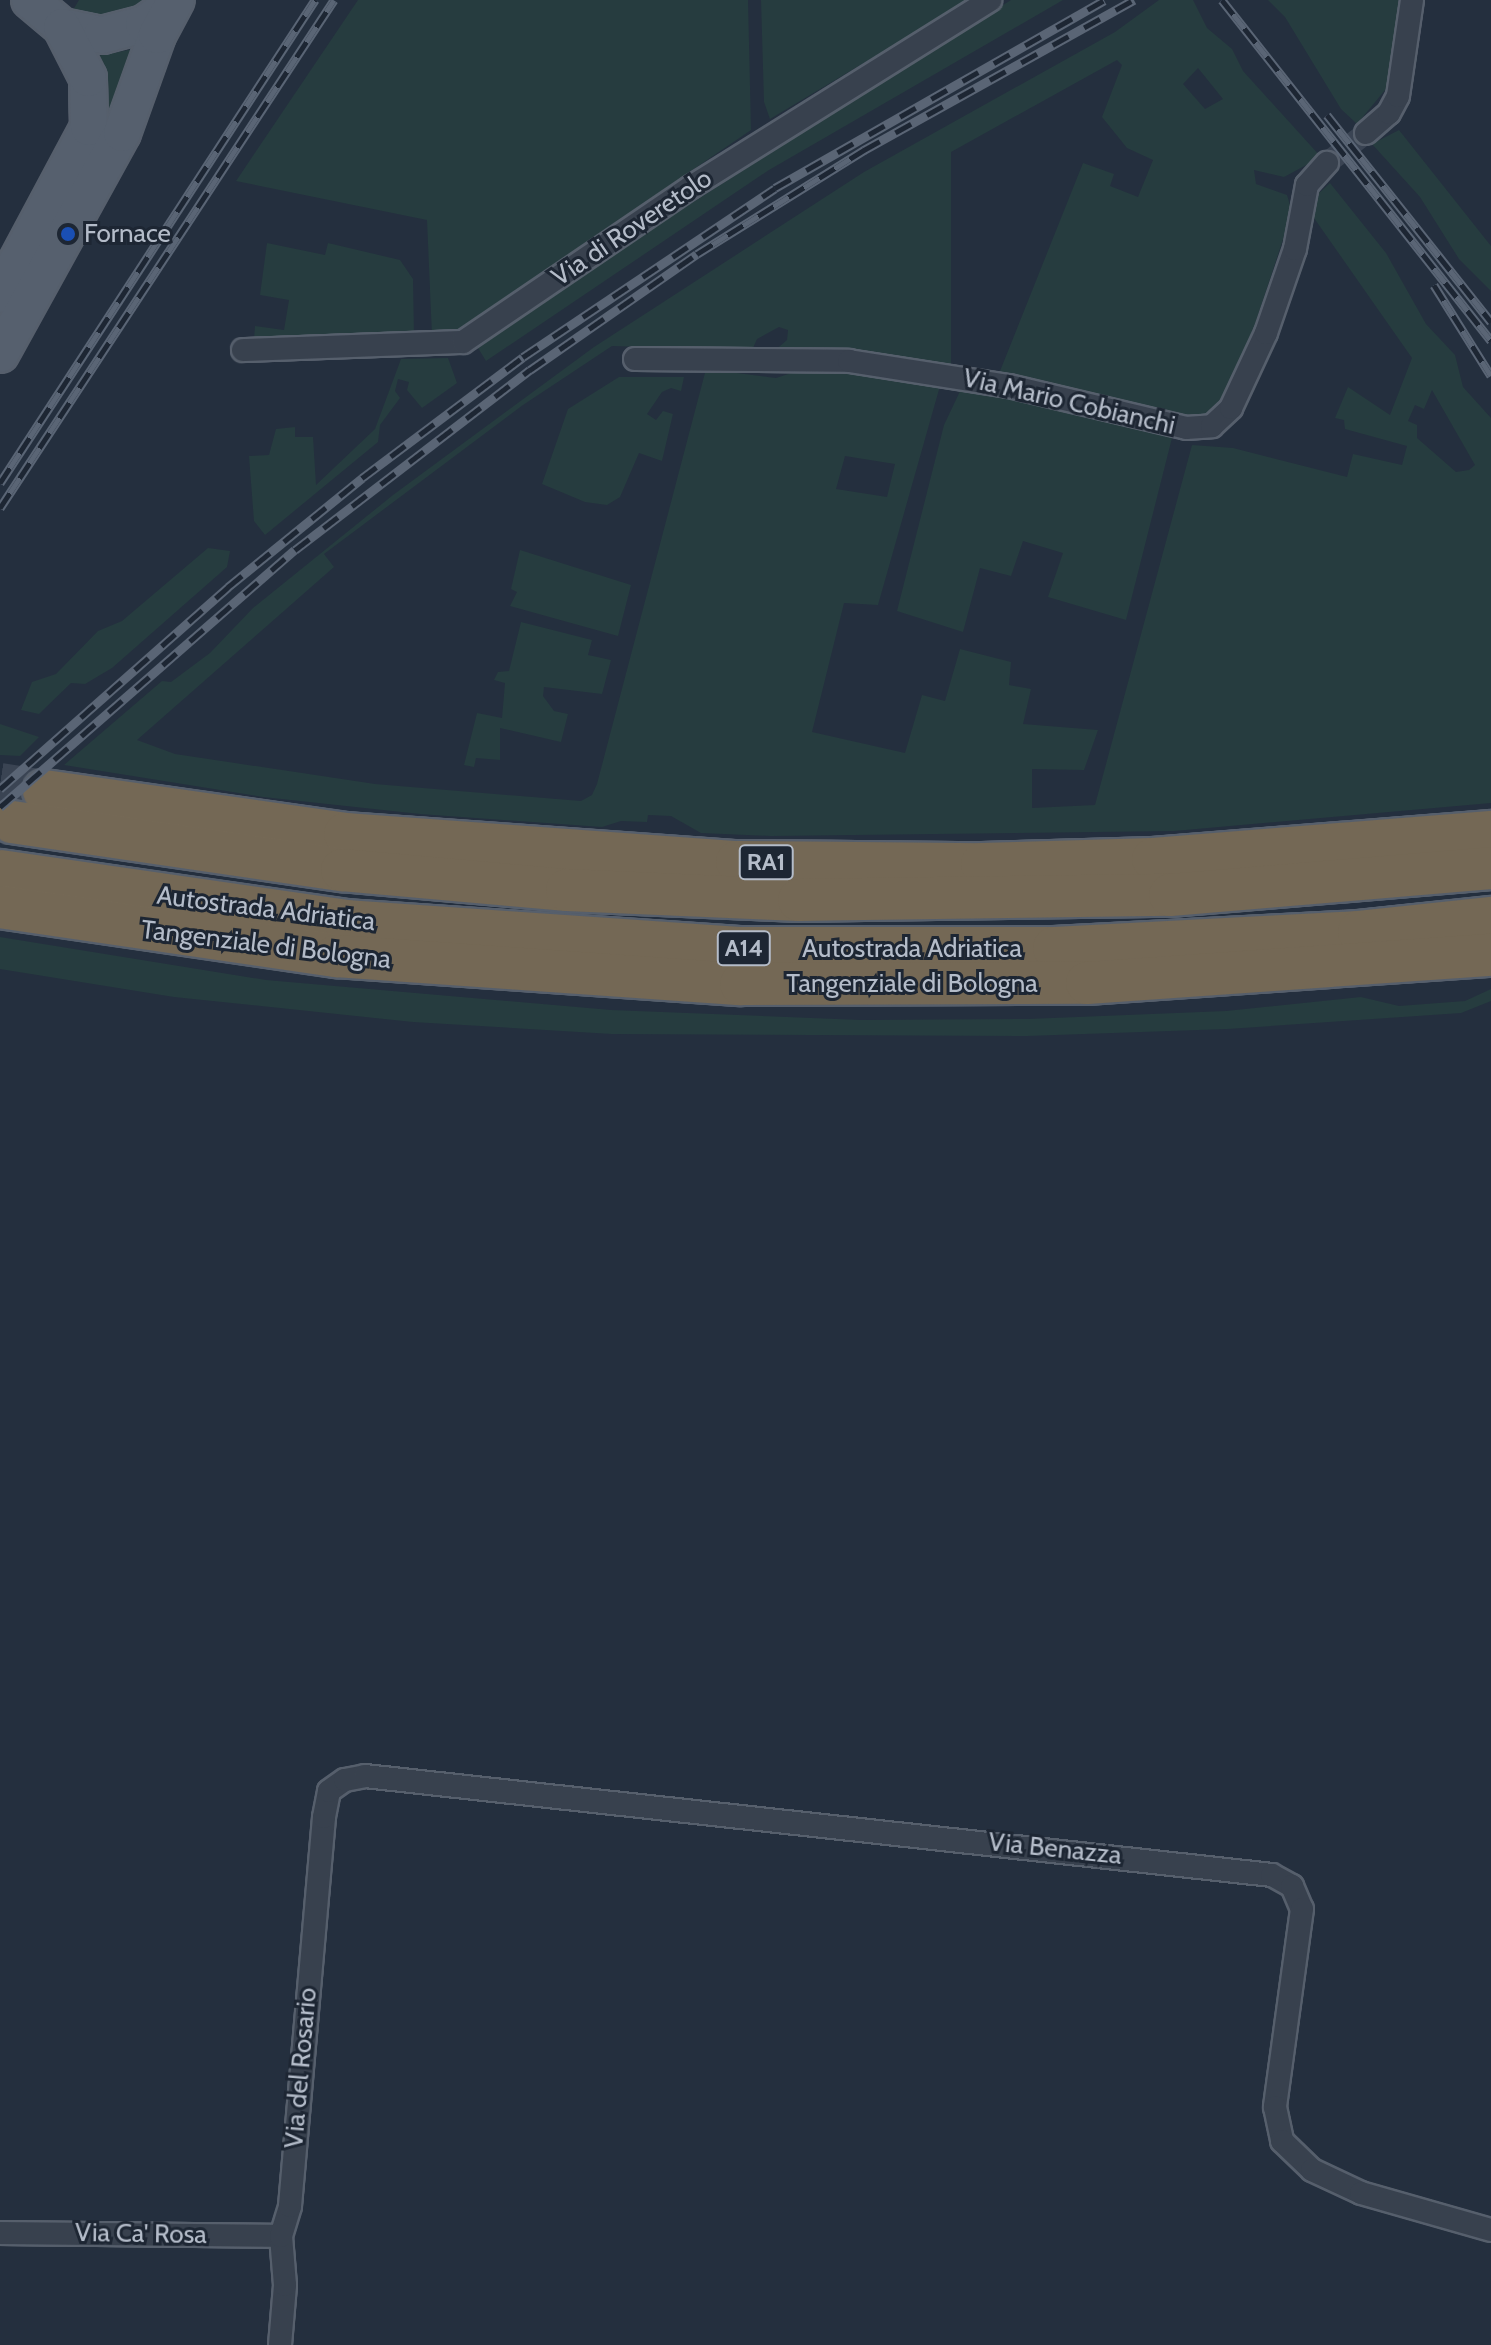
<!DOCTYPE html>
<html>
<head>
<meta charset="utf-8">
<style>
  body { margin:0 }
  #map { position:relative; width:1491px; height:2345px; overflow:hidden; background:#242f3e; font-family:Cabin,sans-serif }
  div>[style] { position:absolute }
  .green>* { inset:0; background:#263c3f }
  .street-tunnel>* { height:22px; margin-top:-11px; transform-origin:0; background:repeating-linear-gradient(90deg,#3a4453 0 22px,transparent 0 33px) }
  .highway-tunnel>* { height:42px; margin-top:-21px; transform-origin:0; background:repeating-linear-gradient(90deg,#3a4453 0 42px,transparent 0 63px) }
  .roads { filter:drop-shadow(2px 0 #565f6c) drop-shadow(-2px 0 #565f6c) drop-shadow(0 2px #565f6c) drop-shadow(0 -2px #565f6c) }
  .street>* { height:22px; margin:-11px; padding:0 11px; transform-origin:11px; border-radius:11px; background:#38414e }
  .primary>* { height:36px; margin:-18px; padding:0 18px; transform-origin:18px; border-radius:18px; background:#56606e }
  .highway>* { height:42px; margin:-21px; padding:0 21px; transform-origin:21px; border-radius:21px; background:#746855 }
  .rail>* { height:9px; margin-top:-4.5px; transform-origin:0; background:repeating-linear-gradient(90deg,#1d2633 0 18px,#5a6575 0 36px); box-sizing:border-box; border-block:2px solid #5a6575 }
  .dots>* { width:22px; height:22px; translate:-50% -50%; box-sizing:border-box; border:4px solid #1d2633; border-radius:50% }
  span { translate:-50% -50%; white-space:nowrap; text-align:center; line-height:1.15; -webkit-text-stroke:6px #1d2633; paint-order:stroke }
  .shield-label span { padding:2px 6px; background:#1d2633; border:2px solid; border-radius:6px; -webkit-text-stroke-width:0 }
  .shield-label { font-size:24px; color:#b4bcc9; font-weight:700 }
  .street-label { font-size:26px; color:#b4bcc9 }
  .poi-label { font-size:26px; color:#b4bcc9 }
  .left { translate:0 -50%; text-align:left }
</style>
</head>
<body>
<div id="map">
  <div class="green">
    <div style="clip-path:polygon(79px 0,144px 0,128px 11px,101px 16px,73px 10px)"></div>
    <div style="clip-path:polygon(358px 0,748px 0,751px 130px,455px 332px,432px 336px,427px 220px,236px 181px)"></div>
    <div style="clip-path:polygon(761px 0,969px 0,770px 119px,764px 102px)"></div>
    <div style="clip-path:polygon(1011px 0,1063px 0,769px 170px,486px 361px,478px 348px,618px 250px)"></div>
    <div style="clip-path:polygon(evenodd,1159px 0,1193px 0,1207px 28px,1232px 49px,1243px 71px,1321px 157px,1284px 177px,1254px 170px,1256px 184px,1287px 195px,1292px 212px,1242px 364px,1224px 401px,1208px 415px,1186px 419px,998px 376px,1083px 163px,1114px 174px,1110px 186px,1138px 197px,1153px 160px,1127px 148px,1102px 117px,1122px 65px,1117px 60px,951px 152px,951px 366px,773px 352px,787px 340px,788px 330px,779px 327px,757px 339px,752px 350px,612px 346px,523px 405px,324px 554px,334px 567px,137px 740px,175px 754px,375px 784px,581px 801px,592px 795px,597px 784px,706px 369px,776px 378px,801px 370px,851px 371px,940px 386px,878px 605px,844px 603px,812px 732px,905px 753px,922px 695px,945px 701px,960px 649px,1011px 662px,1009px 685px,1031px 689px,1023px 724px,1098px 730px,1084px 770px,1032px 769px,1032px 808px,1095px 805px,1192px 445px,1233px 448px,1347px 477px,1353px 454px,1402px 465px,1407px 446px,1345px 429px,1344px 420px,1335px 418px,1348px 387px,1390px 415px,1412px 358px,1314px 218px,1317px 195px,1330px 183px,1386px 253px,1426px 324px,1455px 355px,1463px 387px,1491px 418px,1491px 803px,1174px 831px,771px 836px,701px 833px,671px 816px,648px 815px,647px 822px,621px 821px,602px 827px,420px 814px,263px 797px,64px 765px,162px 681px,171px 682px,210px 653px,253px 608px,393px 495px,594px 347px,864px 172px,1115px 32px,1159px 0,1198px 68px,1223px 99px,1205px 109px,1183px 84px,1198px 68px,1159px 0,1432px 390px,1475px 465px,1469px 470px,1456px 472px,1417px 438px,1417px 425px,1408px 421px,1415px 405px,1424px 409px,1432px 390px,1159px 0,845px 456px,895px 464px,887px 497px,836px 489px,845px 456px)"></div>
    <div style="clip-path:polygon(1268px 0,1402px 0,1390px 84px,1357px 124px,1341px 109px,1285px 17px)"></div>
    <div style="clip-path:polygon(134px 49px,106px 136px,106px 89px,97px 56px)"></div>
    <div style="clip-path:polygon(1399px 130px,1491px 246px,1491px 291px,1459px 259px,1420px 197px,1372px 144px)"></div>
    <div style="clip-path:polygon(267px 243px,325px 255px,328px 243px,400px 260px,413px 279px,414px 335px,254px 339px,255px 326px,284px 330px,289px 300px,260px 295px)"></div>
    <div style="clip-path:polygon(448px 358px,457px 383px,422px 408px,407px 390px,409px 382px,398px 379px,395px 391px,400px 398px,380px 425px,378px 442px,265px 535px,254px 521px,249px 456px,269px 455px,276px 429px,295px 427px,295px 437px,313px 437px,316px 485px,375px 429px,401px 359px)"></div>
    <div style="clip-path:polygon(619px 377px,684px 377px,681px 391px,671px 388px,662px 392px,647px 414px,656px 420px,663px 411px,673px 414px,662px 461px,639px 453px,620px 497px,607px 505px,585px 502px,542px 484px,568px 409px)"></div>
    <div style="clip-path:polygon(962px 387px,1173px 434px,1126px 620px,1048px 597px,1063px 553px,1023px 541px,1011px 576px,980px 568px,963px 632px,897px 611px,944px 425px)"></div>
    <div style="clip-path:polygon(208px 548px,230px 551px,227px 567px,112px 668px,85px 684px,71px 683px,39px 714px,21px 710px,32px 682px,56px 674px,98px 631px,122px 621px)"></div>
    <div style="clip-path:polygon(520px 550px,631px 585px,618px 636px,510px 606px,517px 592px,511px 589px)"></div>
    <div style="clip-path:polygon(521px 622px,592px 640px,588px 655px,611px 660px,602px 694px,544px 687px,543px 696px,554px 711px,568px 714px,561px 742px,500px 728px,500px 760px,476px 758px,474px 767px,464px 765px,477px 713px,502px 718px,505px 683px,494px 680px,498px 672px,509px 671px)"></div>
    <div style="clip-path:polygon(0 724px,39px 737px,20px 756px,0 755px)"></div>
    <div style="clip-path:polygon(0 937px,266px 980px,611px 1010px,861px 1020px,1028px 1019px,1226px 1011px,1361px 997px,1399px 1006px,1465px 1001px,1491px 989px,1491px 1001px,1461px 1013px,1227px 1029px,1027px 1036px,612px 1034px,413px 1022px,174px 997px,0 969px)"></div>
  </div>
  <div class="street-tunnel">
    <div style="left:1327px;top:163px;width:49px;rotate:-37.6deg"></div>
  </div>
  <div class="highway-tunnel">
    <div style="left:0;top:784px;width:45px;rotate:9deg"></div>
  </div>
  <div class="roads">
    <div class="street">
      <div style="left:1366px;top:133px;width:30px;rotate:-41deg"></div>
      <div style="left:1389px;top:113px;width:19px;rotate:-62deg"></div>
      <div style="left:1398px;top:96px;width:97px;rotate:-81.7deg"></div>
      <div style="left:243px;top:350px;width:220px;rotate:-2.1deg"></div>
      <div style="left:463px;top:342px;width:276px;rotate:-34.2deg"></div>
      <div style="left:691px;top:187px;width:353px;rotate:-32deg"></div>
      <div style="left:635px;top:359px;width:214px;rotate:0.5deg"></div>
      <div style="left:849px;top:361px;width:162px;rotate:8.9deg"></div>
      <div style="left:1009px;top:386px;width:182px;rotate:13.3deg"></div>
      <div style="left:1186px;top:428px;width:26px;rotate:-4deg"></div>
      <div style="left:1212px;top:426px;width:26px;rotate:-43deg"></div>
      <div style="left:1231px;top:408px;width:83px;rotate:-65deg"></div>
      <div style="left:1266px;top:333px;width:89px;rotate:-71deg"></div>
      <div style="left:1295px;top:249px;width:65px;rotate:-79.4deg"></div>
      <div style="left:1307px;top:185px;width:30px;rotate:-48deg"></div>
      <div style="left:0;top:2233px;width:281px;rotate:0.6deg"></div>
      <div style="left:280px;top:2345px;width:60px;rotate:-85.2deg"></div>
      <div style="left:285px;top:2285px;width:49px;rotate:-94.7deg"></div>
      <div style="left:281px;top:2236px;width:31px;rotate:-73deg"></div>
      <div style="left:290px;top:2206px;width:390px;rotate:-85deg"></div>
      <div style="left:324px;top:1817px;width:26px;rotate:-79deg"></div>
      <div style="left:329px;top:1791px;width:19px;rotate:-35deg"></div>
      <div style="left:345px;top:1780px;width:20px;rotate:-11deg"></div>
      <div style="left:365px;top:1776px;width:912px;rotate:6.23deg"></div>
      <div style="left:1272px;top:1875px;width:23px;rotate:29deg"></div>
      <div style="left:1292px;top:1886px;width:25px;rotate:67deg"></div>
      <div style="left:1302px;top:1909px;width:200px;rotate:97.8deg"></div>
      <div style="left:1275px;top:2107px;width:35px;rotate:78deg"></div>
      <div style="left:1282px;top:2141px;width:42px;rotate:44deg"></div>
      <div style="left:1312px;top:2170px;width:54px;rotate:25.1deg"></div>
      <div style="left:1361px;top:2193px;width:135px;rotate:15.9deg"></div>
    </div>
    <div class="primary">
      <div style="left:30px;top:0;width:42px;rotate:40.2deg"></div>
      <div style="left:62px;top:27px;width:41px;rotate:11.3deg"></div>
      <div style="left:102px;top:35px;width:43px;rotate:-14.7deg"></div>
      <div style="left:144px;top:24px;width:35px;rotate:-35deg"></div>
      <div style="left:0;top:294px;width:189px;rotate:-61.9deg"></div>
      <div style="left:89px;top:127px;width:49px;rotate:-91.2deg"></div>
      <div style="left:88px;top:78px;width:57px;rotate:-117deg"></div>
      <div style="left:0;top:354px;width:252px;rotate:-61.1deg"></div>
      <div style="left:122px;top:133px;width:104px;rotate:-70.3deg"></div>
      <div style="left:157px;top:35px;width:40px;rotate:-62deg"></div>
    </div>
    <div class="highway">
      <div style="left:44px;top:791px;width:304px;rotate:8.1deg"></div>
      <div style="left:345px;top:834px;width:393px;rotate:4.1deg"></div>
      <div style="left:737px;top:862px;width:245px;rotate:0.5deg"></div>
      <div style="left:982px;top:864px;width:171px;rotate:-1.7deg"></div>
      <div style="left:1153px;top:859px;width:339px;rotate:-4.6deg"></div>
      <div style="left:12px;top:822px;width:333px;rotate:8.3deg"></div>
      <div style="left:342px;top:870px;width:226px;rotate:5.1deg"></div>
      <div style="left:567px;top:890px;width:232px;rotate:2.5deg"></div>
      <div style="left:799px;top:900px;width:371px;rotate:-0.8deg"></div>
      <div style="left:1170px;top:895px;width:322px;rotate:-4.8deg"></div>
      <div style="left:0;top:871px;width:349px;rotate:8.2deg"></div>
      <div style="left:345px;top:921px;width:395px;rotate:3.9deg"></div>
      <div style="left:739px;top:948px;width:315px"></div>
      <div style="left:1054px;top:948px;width:305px;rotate:-3deg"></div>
      <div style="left:1359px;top:932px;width:133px;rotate:-6.1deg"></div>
      <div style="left:0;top:907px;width:340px;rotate:8.3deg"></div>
      <div style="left:336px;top:956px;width:406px;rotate:4deg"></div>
      <div style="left:741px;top:984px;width:346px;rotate:-0.2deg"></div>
      <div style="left:1087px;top:983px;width:405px;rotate:-4deg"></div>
    </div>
  </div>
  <div class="rail">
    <div style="left:1222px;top:0;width:434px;rotate:51.7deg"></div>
    <div style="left:1327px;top:115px;width:264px;rotate:51.6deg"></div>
    <div style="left:1434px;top:285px;width:107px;rotate:57.9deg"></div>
    <div style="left:0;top:483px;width:577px;rotate:-56.89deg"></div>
    <div style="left:0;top:508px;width:608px;rotate:-56.68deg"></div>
    <div style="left:0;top:789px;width:305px;rotate:-41.5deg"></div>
    <div style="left:228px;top:587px;width:173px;rotate:-39.1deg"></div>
    <div style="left:362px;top:478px;width:201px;rotate:-36.9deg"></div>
    <div style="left:523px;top:357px;width:303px;rotate:-33.8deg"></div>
    <div style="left:775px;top:188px;width:379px;rotate:-29.7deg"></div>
    <div style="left:0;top:807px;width:391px;rotate:-41.1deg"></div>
    <div style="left:295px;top:550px;width:296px;rotate:-37.5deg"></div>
    <div style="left:530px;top:370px;width:203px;rotate:-34.8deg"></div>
    <div style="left:697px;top:254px;width:197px;rotate:-31.9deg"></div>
    <div style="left:864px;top:150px;width:309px;rotate:-29.1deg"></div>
  </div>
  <div class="dots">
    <div style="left:68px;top:234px;background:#1a4fb4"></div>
  </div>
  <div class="shield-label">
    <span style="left:766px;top:862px">RA1</span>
    <span style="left:744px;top:948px">A14</span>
  </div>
  <div class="street-label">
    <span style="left:632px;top:228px;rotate:-34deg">Via di Roveretolo</span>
    <span style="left:1069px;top:402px;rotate:13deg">Via Mario Cobianchi</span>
    <span style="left:266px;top:909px;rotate:7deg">Autostrada Adriatica</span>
    <span style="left:266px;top:945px;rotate:7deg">Tangenziale di Bologna</span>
    <span style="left:912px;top:949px">Autostrada Adriatica</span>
    <span style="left:912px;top:984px">Tangenziale di Bologna</span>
    <span style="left:1055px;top:1849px;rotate:6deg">Via Benazza</span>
    <span style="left:301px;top:2068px;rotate:-85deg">Via del Rosario</span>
    <span style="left:141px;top:2234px;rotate:1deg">Via Ca' Rosa</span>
  </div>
  <div class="poi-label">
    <span class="left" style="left:84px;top:234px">Fornace</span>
  </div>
</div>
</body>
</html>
